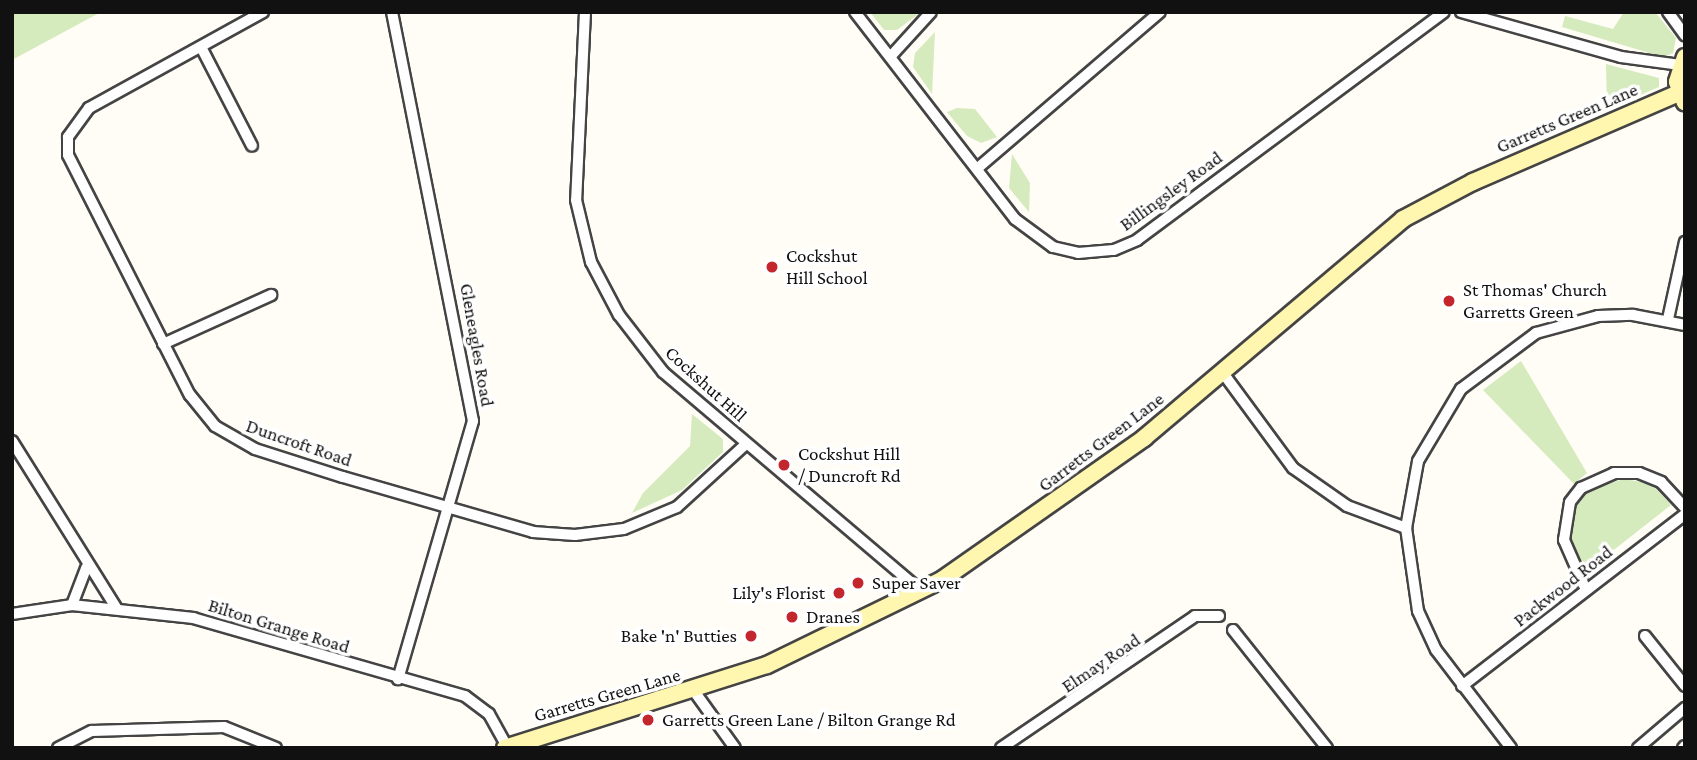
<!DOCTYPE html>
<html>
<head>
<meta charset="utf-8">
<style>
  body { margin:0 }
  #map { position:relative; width:1697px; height:760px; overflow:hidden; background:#fffdf5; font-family:"Crimson Pro",serif }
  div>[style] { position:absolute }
  .green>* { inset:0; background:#d5ebbd }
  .roads { filter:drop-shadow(2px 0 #444) drop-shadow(-2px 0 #444) drop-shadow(0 2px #444) drop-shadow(0 -2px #444) }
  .street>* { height:10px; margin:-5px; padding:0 5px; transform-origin:5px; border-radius:5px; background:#fff }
  .secondary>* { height:16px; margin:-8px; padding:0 8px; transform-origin:8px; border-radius:8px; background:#fff6b0 }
  .dots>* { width:19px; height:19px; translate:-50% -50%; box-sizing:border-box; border:4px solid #fff; border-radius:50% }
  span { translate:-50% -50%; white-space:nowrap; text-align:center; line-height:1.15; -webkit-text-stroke:7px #fff; paint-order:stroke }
  .street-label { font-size:19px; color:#111 }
  .poi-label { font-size:19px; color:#111 }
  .left { translate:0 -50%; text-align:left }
  .right { translate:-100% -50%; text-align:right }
  .frame { position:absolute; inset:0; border:14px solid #111; pointer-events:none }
</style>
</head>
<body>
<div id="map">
  <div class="green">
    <div style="clip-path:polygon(12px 12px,101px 12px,12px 60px)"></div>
    <div style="clip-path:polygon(870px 12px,915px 12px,917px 15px,897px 30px,884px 30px)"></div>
    <div style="clip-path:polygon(1624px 12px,1655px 12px,1676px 38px,1673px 53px,1663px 57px,1562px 27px,1565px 16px,1613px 29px)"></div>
    <div style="clip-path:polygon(935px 32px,932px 94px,913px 67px,915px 53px)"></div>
    <div style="clip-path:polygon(1606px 64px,1659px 78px,1659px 87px,1607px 109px)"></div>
    <div style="clip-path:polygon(957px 108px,975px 109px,997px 137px,981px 143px,967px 136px,947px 112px)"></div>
    <div style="clip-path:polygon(1012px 154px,1030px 183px,1029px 212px,1009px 188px)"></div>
    <div style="clip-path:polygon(1521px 361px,1587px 473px,1574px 484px,1483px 390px)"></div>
    <div style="clip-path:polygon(692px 414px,723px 439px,723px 452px,682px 490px,632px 513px,643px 493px,690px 446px)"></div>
    <div style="clip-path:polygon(1624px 479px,1652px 484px,1671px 505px,1587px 571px,1570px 541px,1571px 515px,1587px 490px)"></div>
  </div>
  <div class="roads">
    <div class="street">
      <div style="left:263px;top:12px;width:199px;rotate:151.1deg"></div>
      <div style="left:89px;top:108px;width:36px;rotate:126deg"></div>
      <div style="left:68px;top:137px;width:18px;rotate:90deg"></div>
      <div style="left:68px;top:155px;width:269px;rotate:63.1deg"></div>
      <div style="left:190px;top:395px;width:40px;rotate:51deg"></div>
      <div style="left:215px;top:426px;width:46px;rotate:29.9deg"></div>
      <div style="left:255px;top:449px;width:92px;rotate:17.7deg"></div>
      <div style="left:343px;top:477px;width:198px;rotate:16.1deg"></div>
      <div style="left:533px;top:532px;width:42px;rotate:4.1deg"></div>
      <div style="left:575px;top:535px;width:49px;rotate:-7deg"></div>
      <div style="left:624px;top:529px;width:57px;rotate:-22.5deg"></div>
      <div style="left:677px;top:507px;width:93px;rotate:-42.4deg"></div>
      <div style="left:392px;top:12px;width:417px;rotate:78.8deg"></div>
      <div style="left:473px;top:421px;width:269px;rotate:106.2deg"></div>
      <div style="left:585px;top:12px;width:188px;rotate:92.7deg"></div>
      <div style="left:576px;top:200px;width:64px;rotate:76.4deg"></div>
      <div style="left:591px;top:262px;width:60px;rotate:62.2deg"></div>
      <div style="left:619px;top:315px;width:72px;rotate:52.3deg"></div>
      <div style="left:663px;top:372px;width:338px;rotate:40.3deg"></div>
      <div style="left:855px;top:12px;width:262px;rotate:52.3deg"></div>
      <div style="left:1015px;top:219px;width:47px;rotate:36.4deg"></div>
      <div style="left:1053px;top:247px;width:26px;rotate:13deg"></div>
      <div style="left:1078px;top:253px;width:36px;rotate:-5deg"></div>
      <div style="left:1114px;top:250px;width:25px;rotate:-23deg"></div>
      <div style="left:1137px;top:240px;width:382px;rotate:-36.6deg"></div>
      <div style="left:1461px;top:12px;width:166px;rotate:15.7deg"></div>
      <div style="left:1621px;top:57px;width:60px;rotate:7.7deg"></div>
      <div style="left:1668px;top:12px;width:29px;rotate:54deg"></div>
      <div style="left:201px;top:47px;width:111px;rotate:62.7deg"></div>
      <div style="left:891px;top:56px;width:59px;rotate:-47.7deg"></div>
      <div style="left:979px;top:167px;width:238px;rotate:-40.6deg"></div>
      <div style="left:1668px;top:319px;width:79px;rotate:-77.6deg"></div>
      <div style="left:163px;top:344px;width:119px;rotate:-24.4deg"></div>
      <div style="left:1223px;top:373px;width:118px;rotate:53.6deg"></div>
      <div style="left:1293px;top:468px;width:66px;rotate:35.1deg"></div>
      <div style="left:1347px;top:506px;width:63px;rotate:20.4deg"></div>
      <div style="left:12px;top:441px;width:198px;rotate:58deg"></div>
      <div style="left:1586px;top:590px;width:55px;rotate:-113.7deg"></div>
      <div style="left:1564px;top:540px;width:38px;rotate:-81deg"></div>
      <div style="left:1570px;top:502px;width:18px;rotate:-52deg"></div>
      <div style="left:1581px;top:488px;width:36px;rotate:-24deg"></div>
      <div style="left:1614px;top:473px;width:25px"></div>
      <div style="left:1639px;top:473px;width:24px;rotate:22deg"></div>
      <div style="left:1661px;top:482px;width:35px;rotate:47deg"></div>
      <div style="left:72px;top:605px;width:40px;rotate:-69deg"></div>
      <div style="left:12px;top:614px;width:61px;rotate:-8.5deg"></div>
      <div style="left:72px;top:605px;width:122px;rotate:6.1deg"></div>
      <div style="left:193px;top:618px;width:283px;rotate:16deg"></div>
      <div style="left:465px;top:696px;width:30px;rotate:37deg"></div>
      <div style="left:489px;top:714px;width:38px;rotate:61deg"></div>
      <div style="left:1233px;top:630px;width:151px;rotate:51.5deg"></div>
      <div style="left:1645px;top:636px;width:64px;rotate:51.3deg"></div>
      <div style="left:1462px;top:686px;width:282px;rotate:-37.6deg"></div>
      <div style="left:694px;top:691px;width:70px;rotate:54.3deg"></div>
      <div style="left:58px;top:748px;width:38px;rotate:-27deg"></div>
      <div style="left:92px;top:731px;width:132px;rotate:-1.7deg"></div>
      <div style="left:224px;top:727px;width:56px;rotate:22deg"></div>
      <div style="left:1001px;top:748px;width:235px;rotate:-34.2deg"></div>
      <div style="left:1195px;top:616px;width:24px"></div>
      <div style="left:1511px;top:748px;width:123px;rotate:-127.4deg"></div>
      <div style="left:1436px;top:650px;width:43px;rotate:-114.8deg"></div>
      <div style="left:1418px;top:611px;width:84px;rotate:-98.2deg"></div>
      <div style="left:1406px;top:528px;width:68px;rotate:-79.8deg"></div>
      <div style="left:1418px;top:461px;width:84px;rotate:-59.2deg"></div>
      <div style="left:1461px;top:389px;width:94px;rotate:-36.7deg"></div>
      <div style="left:1536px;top:333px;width:64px;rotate:-15.3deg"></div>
      <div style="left:1598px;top:316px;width:35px;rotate:-2deg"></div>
      <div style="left:1633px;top:315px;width:53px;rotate:10.9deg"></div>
      <div style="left:1638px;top:748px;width:62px;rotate:-40.4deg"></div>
      <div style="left:1683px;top:748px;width:3px;rotate:-45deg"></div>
    </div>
    <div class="secondary">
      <div style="left:1685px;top:57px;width:26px;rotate:108deg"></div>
      <div style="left:1677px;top:82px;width:22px;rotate:69deg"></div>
      <div style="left:505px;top:748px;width:275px;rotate:-17.6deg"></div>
      <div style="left:767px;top:665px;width:196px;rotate:-26deg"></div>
      <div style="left:943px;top:579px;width:246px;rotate:-35deg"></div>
      <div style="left:1144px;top:438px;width:339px;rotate:-40.2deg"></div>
      <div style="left:1403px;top:219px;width:79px;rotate:-27.9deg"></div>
      <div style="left:1473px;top:182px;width:224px;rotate:-23.4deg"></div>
    </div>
  </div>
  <div class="dots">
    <div style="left:772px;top:267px;background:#c4262e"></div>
    <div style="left:1449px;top:301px;background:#c4262e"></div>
    <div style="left:784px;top:465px;background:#c4262e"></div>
    <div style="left:858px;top:583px;background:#c4262e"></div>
    <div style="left:839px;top:593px;background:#c4262e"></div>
    <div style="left:792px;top:617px;background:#c4262e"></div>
    <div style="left:751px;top:636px;background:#c4262e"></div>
    <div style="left:648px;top:720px;background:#c4262e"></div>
  </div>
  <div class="street-label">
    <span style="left:1567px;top:118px;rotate:-23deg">Garretts Green Lane</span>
    <span style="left:1171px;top:191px;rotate:-36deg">Billingsley Road</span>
    <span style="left:477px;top:345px;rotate:80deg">Gleneagles Road</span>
    <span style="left:706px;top:384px;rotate:42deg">Cockshut Hill</span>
    <span style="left:1101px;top:442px;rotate:-37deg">Garretts Green Lane</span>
    <span style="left:299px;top:443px;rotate:19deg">Duncroft Road</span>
    <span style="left:1563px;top:586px;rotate:-38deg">Packwood Road</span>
    <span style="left:279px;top:626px;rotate:17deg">Bilton Grange Road</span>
    <span style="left:1101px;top:663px;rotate:-34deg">Elmay Road</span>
    <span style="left:607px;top:695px;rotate:-16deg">Garretts Green Lane</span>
  </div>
  <div class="poi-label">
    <span class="left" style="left:786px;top:267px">Cockshut<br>Hill School</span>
    <span class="left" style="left:1463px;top:301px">St Thomas' Church<br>Garretts Green</span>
    <span class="left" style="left:798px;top:465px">Cockshut Hill<br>/ Duncroft Rd</span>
    <span class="left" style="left:872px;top:583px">Super Saver</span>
    <span class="right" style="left:825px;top:593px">Lily's Florist</span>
    <span class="left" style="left:806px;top:617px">Dranes</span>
    <span class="right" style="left:737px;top:636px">Bake 'n' Butties</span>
    <span class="left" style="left:662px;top:720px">Garretts Green Lane / Bilton Grange Rd</span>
  </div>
  <div class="frame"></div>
</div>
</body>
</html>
